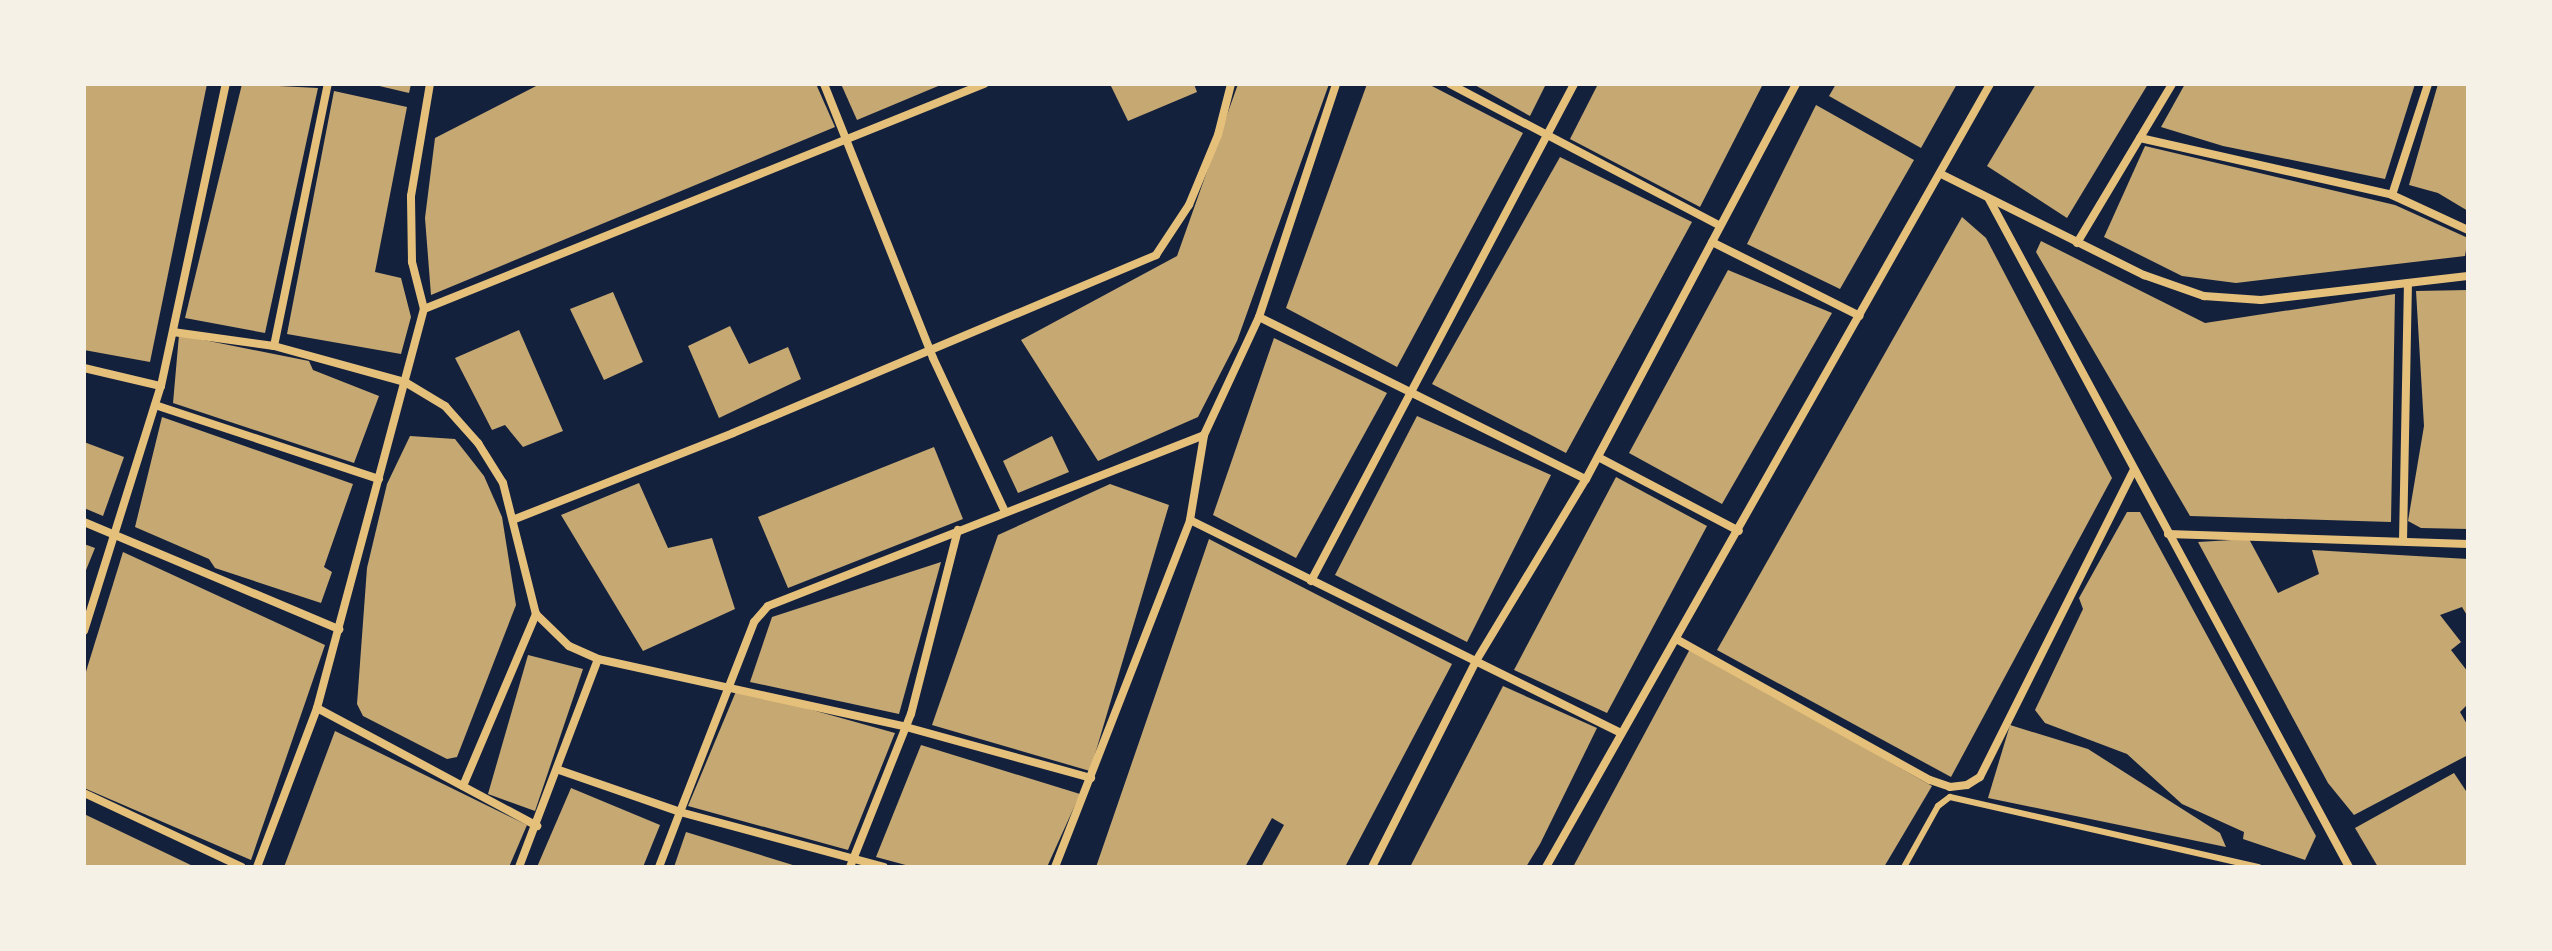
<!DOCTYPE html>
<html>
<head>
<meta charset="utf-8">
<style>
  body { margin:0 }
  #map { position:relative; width:2552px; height:951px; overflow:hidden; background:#14213d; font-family:Lato,sans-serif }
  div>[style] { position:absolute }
  .building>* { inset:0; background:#c6a872 }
  .service>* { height:6px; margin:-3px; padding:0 3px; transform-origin:3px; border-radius:3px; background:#e5c07b }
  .minor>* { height:8px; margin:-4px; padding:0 4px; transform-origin:4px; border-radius:4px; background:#e5c07b }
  span { translate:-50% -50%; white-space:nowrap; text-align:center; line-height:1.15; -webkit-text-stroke:6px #f6f1e7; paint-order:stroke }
  .frame { position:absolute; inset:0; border:86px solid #f6f1e7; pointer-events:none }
</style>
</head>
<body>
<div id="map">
  <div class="building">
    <div style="clip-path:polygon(84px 84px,207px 84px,150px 362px,84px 350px)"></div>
    <div style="clip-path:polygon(242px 84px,318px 88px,265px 333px,185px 318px)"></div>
    <div style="clip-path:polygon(371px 84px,411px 84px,409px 93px)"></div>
    <div style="clip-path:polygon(540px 84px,816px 84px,835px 127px,431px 295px,425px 218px,435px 138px)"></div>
    <div style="clip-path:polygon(841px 84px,943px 84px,857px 120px)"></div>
    <div style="clip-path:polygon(1110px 84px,1194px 84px,1197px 92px,1128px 121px)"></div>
    <div style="clip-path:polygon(1238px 84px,1329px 84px,1237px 341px,1198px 417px,1098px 461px,1021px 340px,1177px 256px)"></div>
    <div style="clip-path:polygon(1367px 84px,1428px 84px,1523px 133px,1397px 367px,1286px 308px)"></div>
    <div style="clip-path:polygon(1473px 84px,1546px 84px,1530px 116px)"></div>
    <div style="clip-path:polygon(1598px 84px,1763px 84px,1700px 207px,1570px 139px)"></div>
    <div style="clip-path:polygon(1836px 84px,1957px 84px,1921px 148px,1829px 96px)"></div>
    <div style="clip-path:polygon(2036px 84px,2148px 84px,2067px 218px,1987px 166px)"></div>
    <div style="clip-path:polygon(2185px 84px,2415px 84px,2385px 179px,2223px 146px,2161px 127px)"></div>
    <div style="clip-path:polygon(2438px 84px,2468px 84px,2468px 211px,2438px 193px,2409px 185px)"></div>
    <div style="clip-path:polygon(334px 91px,407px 107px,375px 272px,401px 278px,411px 317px,401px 354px,287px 334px)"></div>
    <div style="clip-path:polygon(1816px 105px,1914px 160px,1840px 289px,1747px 244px)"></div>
    <div style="clip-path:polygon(2145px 146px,2395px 205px,2468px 238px,2465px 256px,2236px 283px,2182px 276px,2104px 237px)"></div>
    <div style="clip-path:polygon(1560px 157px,1692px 222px,1566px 453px,1432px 384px)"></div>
    <div style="clip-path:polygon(1962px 217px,1986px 238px,2112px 478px,1951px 777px,1717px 650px)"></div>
    <div style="clip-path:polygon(2041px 241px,2205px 323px,2395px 294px,2391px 522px,2190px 516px,2036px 252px)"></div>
    <div style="clip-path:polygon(1728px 270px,1832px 313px,1722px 504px,1629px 453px)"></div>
    <div style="clip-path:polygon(2468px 290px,2468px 529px,2421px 528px,2408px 521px,2424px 426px,2416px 291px)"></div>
    <div style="clip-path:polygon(613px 292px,643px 362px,604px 380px,570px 309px)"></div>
    <div style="clip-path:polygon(730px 326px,749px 364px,788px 347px,801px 379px,719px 418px,688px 346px)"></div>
    <div style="clip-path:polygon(519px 330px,563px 431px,523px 447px,505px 425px,492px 430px,455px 358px)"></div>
    <div style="clip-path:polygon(179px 335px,309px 361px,313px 370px,379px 396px,354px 463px,173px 403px)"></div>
    <div style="clip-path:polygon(1274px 338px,1387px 393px,1296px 558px,1213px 515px)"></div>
    <div style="clip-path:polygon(1417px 416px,1551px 475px,1467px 642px,1335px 575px)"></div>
    <div style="clip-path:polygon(162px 417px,353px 484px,324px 567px,332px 572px,321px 603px,215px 568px,209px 559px,135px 527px)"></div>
    <div style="clip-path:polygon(410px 436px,455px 439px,484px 476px,502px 517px,516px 605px,457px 757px,447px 759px,363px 716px,357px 704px,367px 568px,387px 484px)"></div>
    <div style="clip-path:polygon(1052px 436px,1069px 472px,1018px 493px,1003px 461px)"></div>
    <div style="clip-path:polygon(84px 442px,124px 457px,103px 516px,84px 508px)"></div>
    <div style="clip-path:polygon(934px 447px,963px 519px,788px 588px,758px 517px)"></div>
    <div style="clip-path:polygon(1616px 477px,1707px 526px,1607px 713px,1514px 670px)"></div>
    <div style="clip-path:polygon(639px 483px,668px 548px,712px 538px,735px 609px,643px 651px,561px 515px)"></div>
    <div style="clip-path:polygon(1110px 484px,1169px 505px,1090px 771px,932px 725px,998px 535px)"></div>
    <div style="clip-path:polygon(2127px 512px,2140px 512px,2316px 836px,2305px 860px,2243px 839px,2244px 832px,2182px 804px,2127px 754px,2045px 723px,2035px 710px,2083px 609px,2079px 598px)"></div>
    <div style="clip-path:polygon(1209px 539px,1452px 664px,1345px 867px,1261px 867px,1284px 825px,1272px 818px,1245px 867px,1096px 867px)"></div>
    <div style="clip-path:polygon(2249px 539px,2278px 593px,2319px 574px,2312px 550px,2468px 559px,2468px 617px,2462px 607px,2440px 615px,2461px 642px,2451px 650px,2468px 672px,2468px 704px,2460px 712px,2468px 726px,2468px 755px,2354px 815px,2328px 783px,2198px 542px)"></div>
    <div style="clip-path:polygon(84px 544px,95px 548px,84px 575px)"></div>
    <div style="clip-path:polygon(123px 552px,325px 645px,251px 860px,84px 788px,84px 678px)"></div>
    <div style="clip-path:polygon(941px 562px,899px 714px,750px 682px,772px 617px)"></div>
    <div style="clip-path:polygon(1690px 649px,1932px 786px,1884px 867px,1573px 867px)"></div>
    <div style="clip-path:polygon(528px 655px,583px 669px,535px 811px,488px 794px)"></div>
    <div style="clip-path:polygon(1503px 686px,1597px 728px,1540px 844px,1526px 867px,1410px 867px)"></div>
    <div style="clip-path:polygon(737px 689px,895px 733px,848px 850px,688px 806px)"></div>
    <div style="clip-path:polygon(2010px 725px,2088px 749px,2220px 833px,2226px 847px,1988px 798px)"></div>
    <div style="clip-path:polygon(335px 731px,527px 825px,509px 867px,284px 867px)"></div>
    <div style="clip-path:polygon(921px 745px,1080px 794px,1047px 867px,913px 867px,876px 857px)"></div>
    <div style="clip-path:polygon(2454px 773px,2468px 794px,2468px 867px,2378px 867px,2355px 828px)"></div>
    <div style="clip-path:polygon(571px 788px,660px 825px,643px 867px,537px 867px)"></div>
    <div style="clip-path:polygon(84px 814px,195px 867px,84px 867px)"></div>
    <div style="clip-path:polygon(686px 832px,796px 866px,796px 867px,674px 867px)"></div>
  </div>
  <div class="service">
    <div style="left:1904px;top:867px;width:70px;rotate:-60.9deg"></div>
    <div style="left:1938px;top:806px;width:15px;rotate:-37deg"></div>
    <div style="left:1950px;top:797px;width:317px;rotate:12.8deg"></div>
  </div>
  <div class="minor">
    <div style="left:824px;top:84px;width:295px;rotate:68.3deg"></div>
    <div style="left:933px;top:358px;width:170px;rotate:64.9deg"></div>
    <div style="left:1450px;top:84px;width:305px;rotate:27.7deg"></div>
    <div style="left:2140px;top:138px;width:258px;rotate:12.7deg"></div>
    <div style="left:2392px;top:195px;width:84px;rotate:24.7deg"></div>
    <div style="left:1941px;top:174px;width:227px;rotate:26.5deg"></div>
    <div style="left:2144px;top:275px;width:64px;rotate:19.3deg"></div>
    <div style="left:2204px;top:296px;width:57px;rotate:4deg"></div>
    <div style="left:2261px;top:300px;width:208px;rotate:-6.6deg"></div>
    <div style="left:2392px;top:195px;width:117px;rotate:-72deg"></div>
    <div style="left:1989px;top:199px;width:759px;rotate:61.68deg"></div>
    <div style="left:1712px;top:242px;width:165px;rotate:26.6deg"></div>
    <div style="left:2077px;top:243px;width:185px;rotate:-59.1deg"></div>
    <div style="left:424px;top:309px;width:604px;rotate:-21.89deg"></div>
    <div style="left:1259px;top:317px;width:365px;rotate:26.4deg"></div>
    <div style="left:173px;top:332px;width:102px;rotate:7.9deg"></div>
    <div style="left:274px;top:346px;width:136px;rotate:15.4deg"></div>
    <div style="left:405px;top:382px;width:47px;rotate:31deg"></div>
    <div style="left:445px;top:406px;width:50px;rotate:48.3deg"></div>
    <div style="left:478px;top:443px;width:47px;rotate:58deg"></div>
    <div style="left:503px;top:483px;width:135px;rotate:75.9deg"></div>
    <div style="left:536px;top:614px;width:46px;rotate:44.1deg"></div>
    <div style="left:569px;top:646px;width:32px;rotate:24deg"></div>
    <div style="left:598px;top:659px;width:315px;rotate:12.4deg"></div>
    <div style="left:906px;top:727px;width:192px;rotate:15.4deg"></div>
    <div style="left:274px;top:346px;width:268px;rotate:-78.4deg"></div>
    <div style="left:84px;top:368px;width:79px;rotate:13.2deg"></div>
    <div style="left:155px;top:405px;width:236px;rotate:18.3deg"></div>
    <div style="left:1598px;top:457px;width:159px;rotate:27.7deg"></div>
    <div style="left:515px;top:519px;width:234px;rotate:-21.5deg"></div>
    <div style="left:733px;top:433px;width:459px;rotate:-22.8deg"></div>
    <div style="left:1156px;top:255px;width:60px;rotate:-56.6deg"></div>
    <div style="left:1189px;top:205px;width:76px;rotate:-67.5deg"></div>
    <div style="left:1218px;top:135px;width:53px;rotate:-75.7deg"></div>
    <div style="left:1190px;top:520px;width:481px;rotate:26.3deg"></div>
    <div style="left:84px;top:522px;width:277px;rotate:22.8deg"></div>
    <div style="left:2168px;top:534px;width:300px;rotate:1.9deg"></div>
    <div style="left:2403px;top:541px;width:258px;rotate:-88.9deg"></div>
    <div style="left:1311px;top:581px;width:562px;rotate:-62.11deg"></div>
    <div style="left:84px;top:631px;width:257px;rotate:-72.6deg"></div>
    <div style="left:161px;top:386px;width:309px;rotate:-77.9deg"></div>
    <div style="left:1678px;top:640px;width:288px;rotate:29.1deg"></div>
    <div style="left:1930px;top:780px;width:21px;rotate:19deg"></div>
    <div style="left:1950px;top:787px;width:17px;rotate:-7deg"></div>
    <div style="left:1967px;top:785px;width:15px;rotate:-32deg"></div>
    <div style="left:1980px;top:777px;width:343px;rotate:-63.4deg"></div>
    <div style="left:317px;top:708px;width:250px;rotate:28.2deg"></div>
    <div style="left:559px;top:770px;width:128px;rotate:19.1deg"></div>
    <div style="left:680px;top:812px;width:204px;rotate:-68.7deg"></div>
    <div style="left:754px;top:622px;width:21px;rotate:-49deg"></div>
    <div style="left:768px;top:606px;width:468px;rotate:-21.4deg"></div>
    <div style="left:463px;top:786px;width:187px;rotate:-67deg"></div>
    <div style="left:84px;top:793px;width:174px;rotate:25.1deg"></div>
    <div style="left:257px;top:867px;width:170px;rotate:-69.3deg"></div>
    <div style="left:317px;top:708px;width:413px;rotate:-75deg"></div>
    <div style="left:424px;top:309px;width:49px;rotate:-104.3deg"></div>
    <div style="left:412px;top:262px;width:66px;rotate:-90.9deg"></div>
    <div style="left:411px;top:196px;width:114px;rotate:-80.4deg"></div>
    <div style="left:519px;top:867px;width:222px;rotate:-69.2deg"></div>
    <div style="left:659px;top:867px;width:59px;rotate:-69.1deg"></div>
    <div style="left:680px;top:812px;width:211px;rotate:15.1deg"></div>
    <div style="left:850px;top:867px;width:165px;rotate:-68.3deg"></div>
    <div style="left:911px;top:714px;width:190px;rotate:-75.7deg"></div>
    <div style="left:1055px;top:867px;width:372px;rotate:-68.7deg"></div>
    <div style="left:1190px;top:520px;width:86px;rotate:-80.6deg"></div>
    <div style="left:1204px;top:435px;width:130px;rotate:-65deg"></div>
    <div style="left:1259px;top:317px;width:245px;rotate:-71.7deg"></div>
    <div style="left:1372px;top:867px;width:231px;rotate:-63.2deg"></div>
    <div style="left:1476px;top:661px;width:213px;rotate:-58.9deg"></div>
    <div style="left:1586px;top:479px;width:447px;rotate:-62deg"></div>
    <div style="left:1546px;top:867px;width:900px;rotate:-60.44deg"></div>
  </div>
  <div class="frame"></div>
</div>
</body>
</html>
